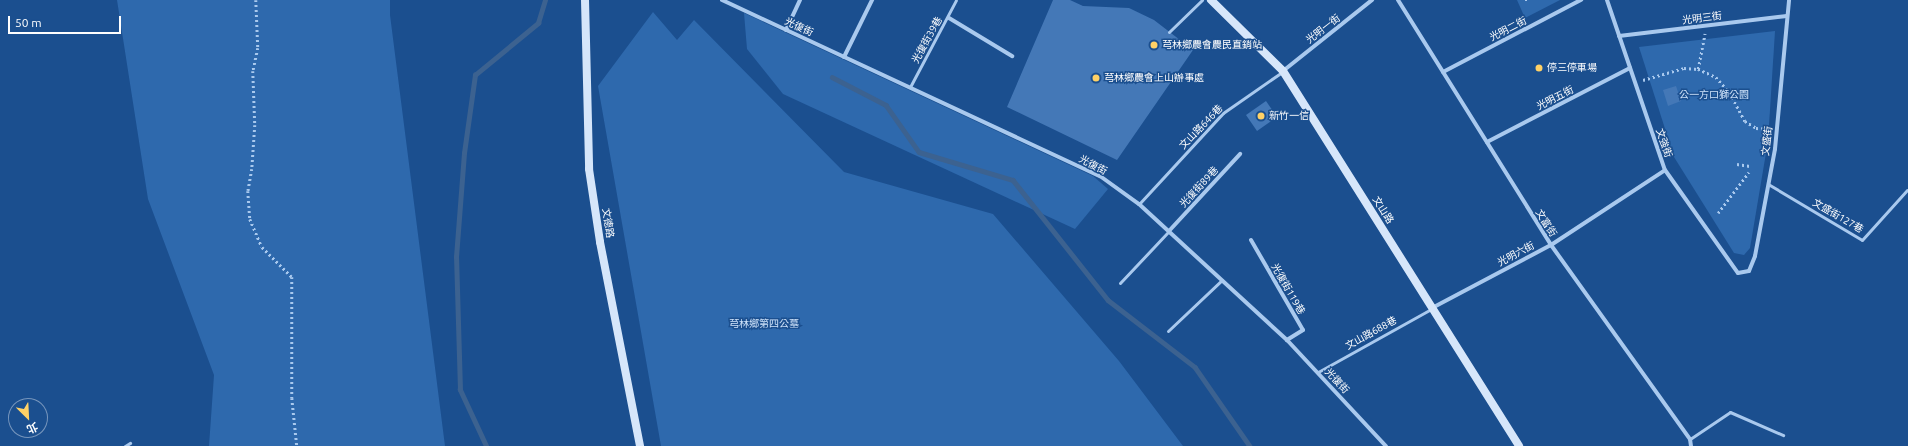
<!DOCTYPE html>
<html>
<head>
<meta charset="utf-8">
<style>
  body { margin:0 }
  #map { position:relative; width:1908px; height:446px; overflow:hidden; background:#1b4f8f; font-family:Ubuntu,"Noto Sans TC",sans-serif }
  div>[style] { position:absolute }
  .green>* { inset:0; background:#2e69ad }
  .stream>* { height:4.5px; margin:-2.25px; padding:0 2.25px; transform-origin:2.25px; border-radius:2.25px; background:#3c6290 }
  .building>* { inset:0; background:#4478b7 }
  .path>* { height:2.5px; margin-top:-1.25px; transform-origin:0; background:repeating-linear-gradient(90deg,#a9c9ee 0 2px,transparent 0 5px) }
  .lane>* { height:3px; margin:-1.5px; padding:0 1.5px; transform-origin:1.5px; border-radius:1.5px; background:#a9c9ee }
  .street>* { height:4px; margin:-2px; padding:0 2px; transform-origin:2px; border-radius:2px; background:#a9c9ee }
  .secondary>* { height:8px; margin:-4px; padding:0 4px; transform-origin:4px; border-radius:4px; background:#d6e6fa }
  .dots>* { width:11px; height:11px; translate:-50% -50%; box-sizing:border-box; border:2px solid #1b4f8f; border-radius:50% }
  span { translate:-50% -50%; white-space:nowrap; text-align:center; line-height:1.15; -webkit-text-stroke:3px #1b4f8f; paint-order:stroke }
  .street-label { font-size:10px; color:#fff }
  .poi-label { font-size:10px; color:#fff }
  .left { translate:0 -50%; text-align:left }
  .park-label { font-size:10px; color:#cfe3fa }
  .north { position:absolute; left:8px; top:398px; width:40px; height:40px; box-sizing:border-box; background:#1b4f8f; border:1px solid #7695bc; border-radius:50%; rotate:156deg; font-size:11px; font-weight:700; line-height:16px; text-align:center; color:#fff }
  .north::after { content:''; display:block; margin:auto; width:14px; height:18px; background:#ffd166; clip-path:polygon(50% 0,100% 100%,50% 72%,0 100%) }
  .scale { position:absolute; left:8px; top:16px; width:113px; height:18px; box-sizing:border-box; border:2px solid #fff; border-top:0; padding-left:5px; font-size:12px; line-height:14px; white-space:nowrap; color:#fff; -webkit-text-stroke:3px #1b4f8f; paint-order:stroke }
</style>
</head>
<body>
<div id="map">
  <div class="green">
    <div style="clip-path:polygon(117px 0,390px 0,390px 15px,445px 446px,209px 446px,214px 375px,148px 199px)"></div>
    <div style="clip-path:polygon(1517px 0,1560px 0,1525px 18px)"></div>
    <div style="clip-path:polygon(653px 12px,677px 40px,694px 20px,844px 172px,993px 214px,1119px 361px,1183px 446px,661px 446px,598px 86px)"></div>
    <div style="clip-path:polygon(744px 13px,1093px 176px,1108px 189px,1075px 229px,783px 94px,747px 49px)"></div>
    <div style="clip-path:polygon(1775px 31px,1768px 141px,1750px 248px,1744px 255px,1734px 253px,1674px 157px,1639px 47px)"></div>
  </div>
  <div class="stream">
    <div style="left:832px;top:77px;width:61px;rotate:27.4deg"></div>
    <div style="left:886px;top:105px;width:57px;rotate:54.9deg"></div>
    <div style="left:919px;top:152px;width:98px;rotate:16.6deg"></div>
    <div style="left:1013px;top:180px;width:153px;rotate:51.6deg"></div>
    <div style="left:1108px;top:300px;width:110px;rotate:37.6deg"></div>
    <div style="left:1195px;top:367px;width:96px;rotate:55.2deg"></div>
    <div style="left:486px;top:446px;width:62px;rotate:-114.9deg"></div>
    <div style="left:460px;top:390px;width:133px;rotate:-91.7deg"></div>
    <div style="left:456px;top:257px;width:104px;rotate:-85.6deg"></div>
    <div style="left:464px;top:153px;width:79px;rotate:-82deg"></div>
    <div style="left:475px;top:75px;width:82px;rotate:-39.5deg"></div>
    <div style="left:538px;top:23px;width:24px;rotate:-73deg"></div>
  </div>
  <div class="building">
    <div style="clip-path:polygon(1053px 0,1070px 0,1083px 6px,1129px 8px,1154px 20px,1193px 50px,1117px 160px,1007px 107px)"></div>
    <div style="clip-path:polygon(1676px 86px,1681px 101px,1668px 106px,1663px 90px)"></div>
    <div style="clip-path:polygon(1266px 101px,1277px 117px,1257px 131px,1246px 115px)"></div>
  </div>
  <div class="path">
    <div style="left:256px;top:0;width:48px;rotate:87.6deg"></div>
    <div style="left:258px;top:48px;width:24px;rotate:102deg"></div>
    <div style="left:253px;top:71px;width:54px;rotate:87.9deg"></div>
    <div style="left:255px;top:125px;width:44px;rotate:93.9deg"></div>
    <div style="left:252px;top:169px;width:22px;rotate:100deg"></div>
    <div style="left:248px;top:191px;width:28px;rotate:86deg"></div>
    <div style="left:250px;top:219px;width:30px;rotate:67deg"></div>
    <div style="left:262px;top:247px;width:42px;rotate:45deg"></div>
    <div style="left:292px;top:277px;width:121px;rotate:90deg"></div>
    <div style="left:292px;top:398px;width:48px;rotate:84.1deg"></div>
    <div style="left:1525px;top:0;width:5px"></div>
    <div style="left:1698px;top:69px;width:36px;rotate:-79deg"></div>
    <div style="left:1643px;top:80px;width:43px;rotate:-16.3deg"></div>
    <div style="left:1684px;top:68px;width:14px;rotate:4deg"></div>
    <div style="left:1698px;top:69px;width:20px;rotate:24deg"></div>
    <div style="left:1716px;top:77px;width:21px;rotate:49deg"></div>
    <div style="left:1730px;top:93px;width:32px;rotate:62deg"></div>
    <div style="left:1745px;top:121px;width:13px;rotate:32deg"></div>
    <div style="left:1756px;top:128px;width:13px;rotate:4deg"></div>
    <div style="left:1737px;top:164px;width:13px;rotate:9deg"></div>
    <div style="left:1718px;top:213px;width:51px;rotate:-52.9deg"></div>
  </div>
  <div class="lane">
    <div style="left:1169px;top:32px;width:46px;rotate:-44.1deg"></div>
    <div style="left:910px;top:87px;width:98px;rotate:-62.1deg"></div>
    <div style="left:1768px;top:184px;width:109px;rotate:30.8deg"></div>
    <div style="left:1862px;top:240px;width:67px;rotate:-48deg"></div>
    <div style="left:1139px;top:204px;width:124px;rotate:-47.3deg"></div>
    <div style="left:1223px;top:113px;width:72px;rotate:-34.8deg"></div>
    <div style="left:1120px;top:283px;width:71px;rotate:-46.7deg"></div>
    <div style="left:1168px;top:331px;width:74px;rotate:-43.4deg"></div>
    <div style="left:1318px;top:372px;width:129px;rotate:-29.1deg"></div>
    <div style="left:1690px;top:439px;width:48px;rotate:-34deg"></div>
    <div style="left:1730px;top:412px;width:58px;rotate:23.5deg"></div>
    <div style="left:125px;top:446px;width:6px;rotate:-31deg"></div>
  </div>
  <div class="street">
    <div style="left:722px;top:0;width:417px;rotate:25deg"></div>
    <div style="left:1100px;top:176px;width:48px;rotate:35.7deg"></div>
    <div style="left:1139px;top:204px;width:201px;rotate:42.6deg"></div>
    <div style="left:1287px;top:340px;width:145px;rotate:47deg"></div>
    <div style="left:1398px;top:0;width:289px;rotate:58deg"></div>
    <div style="left:1551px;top:245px;width:239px;rotate:54.4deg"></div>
    <div style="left:1690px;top:439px;width:7px;rotate:82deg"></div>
    <div style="left:1607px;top:0;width:180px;rotate:71.2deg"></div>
    <div style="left:1665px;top:170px;width:126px;rotate:54.7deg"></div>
    <div style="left:1738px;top:273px;width:11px;rotate:-10deg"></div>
    <div style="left:1749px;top:271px;width:16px;rotate:-68deg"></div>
    <div style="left:1755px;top:256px;width:109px;rotate:-79.4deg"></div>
    <div style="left:1775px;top:149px;width:150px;rotate:-84.6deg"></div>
    <div style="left:949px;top:18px;width:74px;rotate:31.1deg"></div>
    <div style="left:786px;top:30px;width:33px;rotate:-65deg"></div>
    <div style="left:1619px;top:36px;width:169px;rotate:-6.8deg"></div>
    <div style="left:844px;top:57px;width:64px;rotate:-63.8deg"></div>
    <div style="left:1283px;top:71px;width:114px;rotate:-38.6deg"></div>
    <div style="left:1443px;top:72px;width:156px;rotate:-27.6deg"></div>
    <div style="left:1487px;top:142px;width:161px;rotate:-27.4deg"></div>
    <div style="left:1169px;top:231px;width:105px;rotate:-47.3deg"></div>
    <div style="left:1251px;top:240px;width:104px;rotate:60deg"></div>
    <div style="left:1303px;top:330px;width:19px;rotate:148deg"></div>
    <div style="left:1432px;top:308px;width:135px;rotate:-27.9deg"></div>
    <div style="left:1551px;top:245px;width:136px;rotate:-33.3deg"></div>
  </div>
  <div class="secondary">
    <div style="left:585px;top:0;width:169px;rotate:88.6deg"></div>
    <div style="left:589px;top:169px;width:74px;rotate:81.4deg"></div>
    <div style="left:600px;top:242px;width:208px;rotate:78.9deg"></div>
    <div style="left:1211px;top:0;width:101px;rotate:44.6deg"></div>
    <div style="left:1283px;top:71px;width:443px;rotate:57.8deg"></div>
  </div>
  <div class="dots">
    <div style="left:1154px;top:45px;background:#ffd166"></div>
    <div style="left:1539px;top:68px;background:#ffd166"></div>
    <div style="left:1096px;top:78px;background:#ffd166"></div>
    <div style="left:1261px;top:116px;background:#ffd166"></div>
  </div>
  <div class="street-label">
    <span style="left:1702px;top:18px;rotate:-7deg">光明三街</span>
    <span style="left:799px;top:27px;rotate:25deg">光復街</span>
    <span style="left:1323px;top:29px;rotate:-38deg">光明一街</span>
    <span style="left:1508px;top:29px;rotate:-27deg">光明二街</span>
    <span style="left:927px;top:40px;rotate:-61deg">光復街39巷</span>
    <span style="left:1555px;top:98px;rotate:-27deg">光明五街</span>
    <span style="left:1201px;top:127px;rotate:-46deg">文山路646巷</span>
    <span style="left:1767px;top:141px;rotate:-83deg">文盛街</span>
    <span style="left:1664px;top:143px;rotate:71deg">文強街</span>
    <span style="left:1093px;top:165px;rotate:27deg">光復街</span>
    <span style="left:1199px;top:187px;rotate:-47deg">光復街89巷</span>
    <span style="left:1383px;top:210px;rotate:58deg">文山路</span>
    <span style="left:1838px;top:216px;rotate:30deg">文盛街127巷</span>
    <span style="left:608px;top:223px;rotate:81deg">文德路</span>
    <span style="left:1546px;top:223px;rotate:58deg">文富街</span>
    <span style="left:1516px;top:254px;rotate:-28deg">光明六街</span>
    <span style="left:1288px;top:289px;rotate:60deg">光復街119巷</span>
    <span style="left:1371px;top:333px;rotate:-29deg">文山路688巷</span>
    <span style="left:1337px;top:381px;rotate:47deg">光復街</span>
  </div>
  <div class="poi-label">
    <span class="left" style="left:1162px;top:45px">芎林鄉農會農民直銷站</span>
    <span class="left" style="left:1547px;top:68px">停三停車場</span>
    <span class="left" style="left:1104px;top:78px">芎林鄉農會上山辦事處</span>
    <span class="left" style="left:1269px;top:116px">新竹一信</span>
  </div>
  <div class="park-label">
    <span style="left:1714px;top:95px">公一方口獅公園</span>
    <span style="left:764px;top:324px">芎林鄉第四公墓</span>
  </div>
  <div class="north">北</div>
  <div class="scale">50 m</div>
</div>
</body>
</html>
